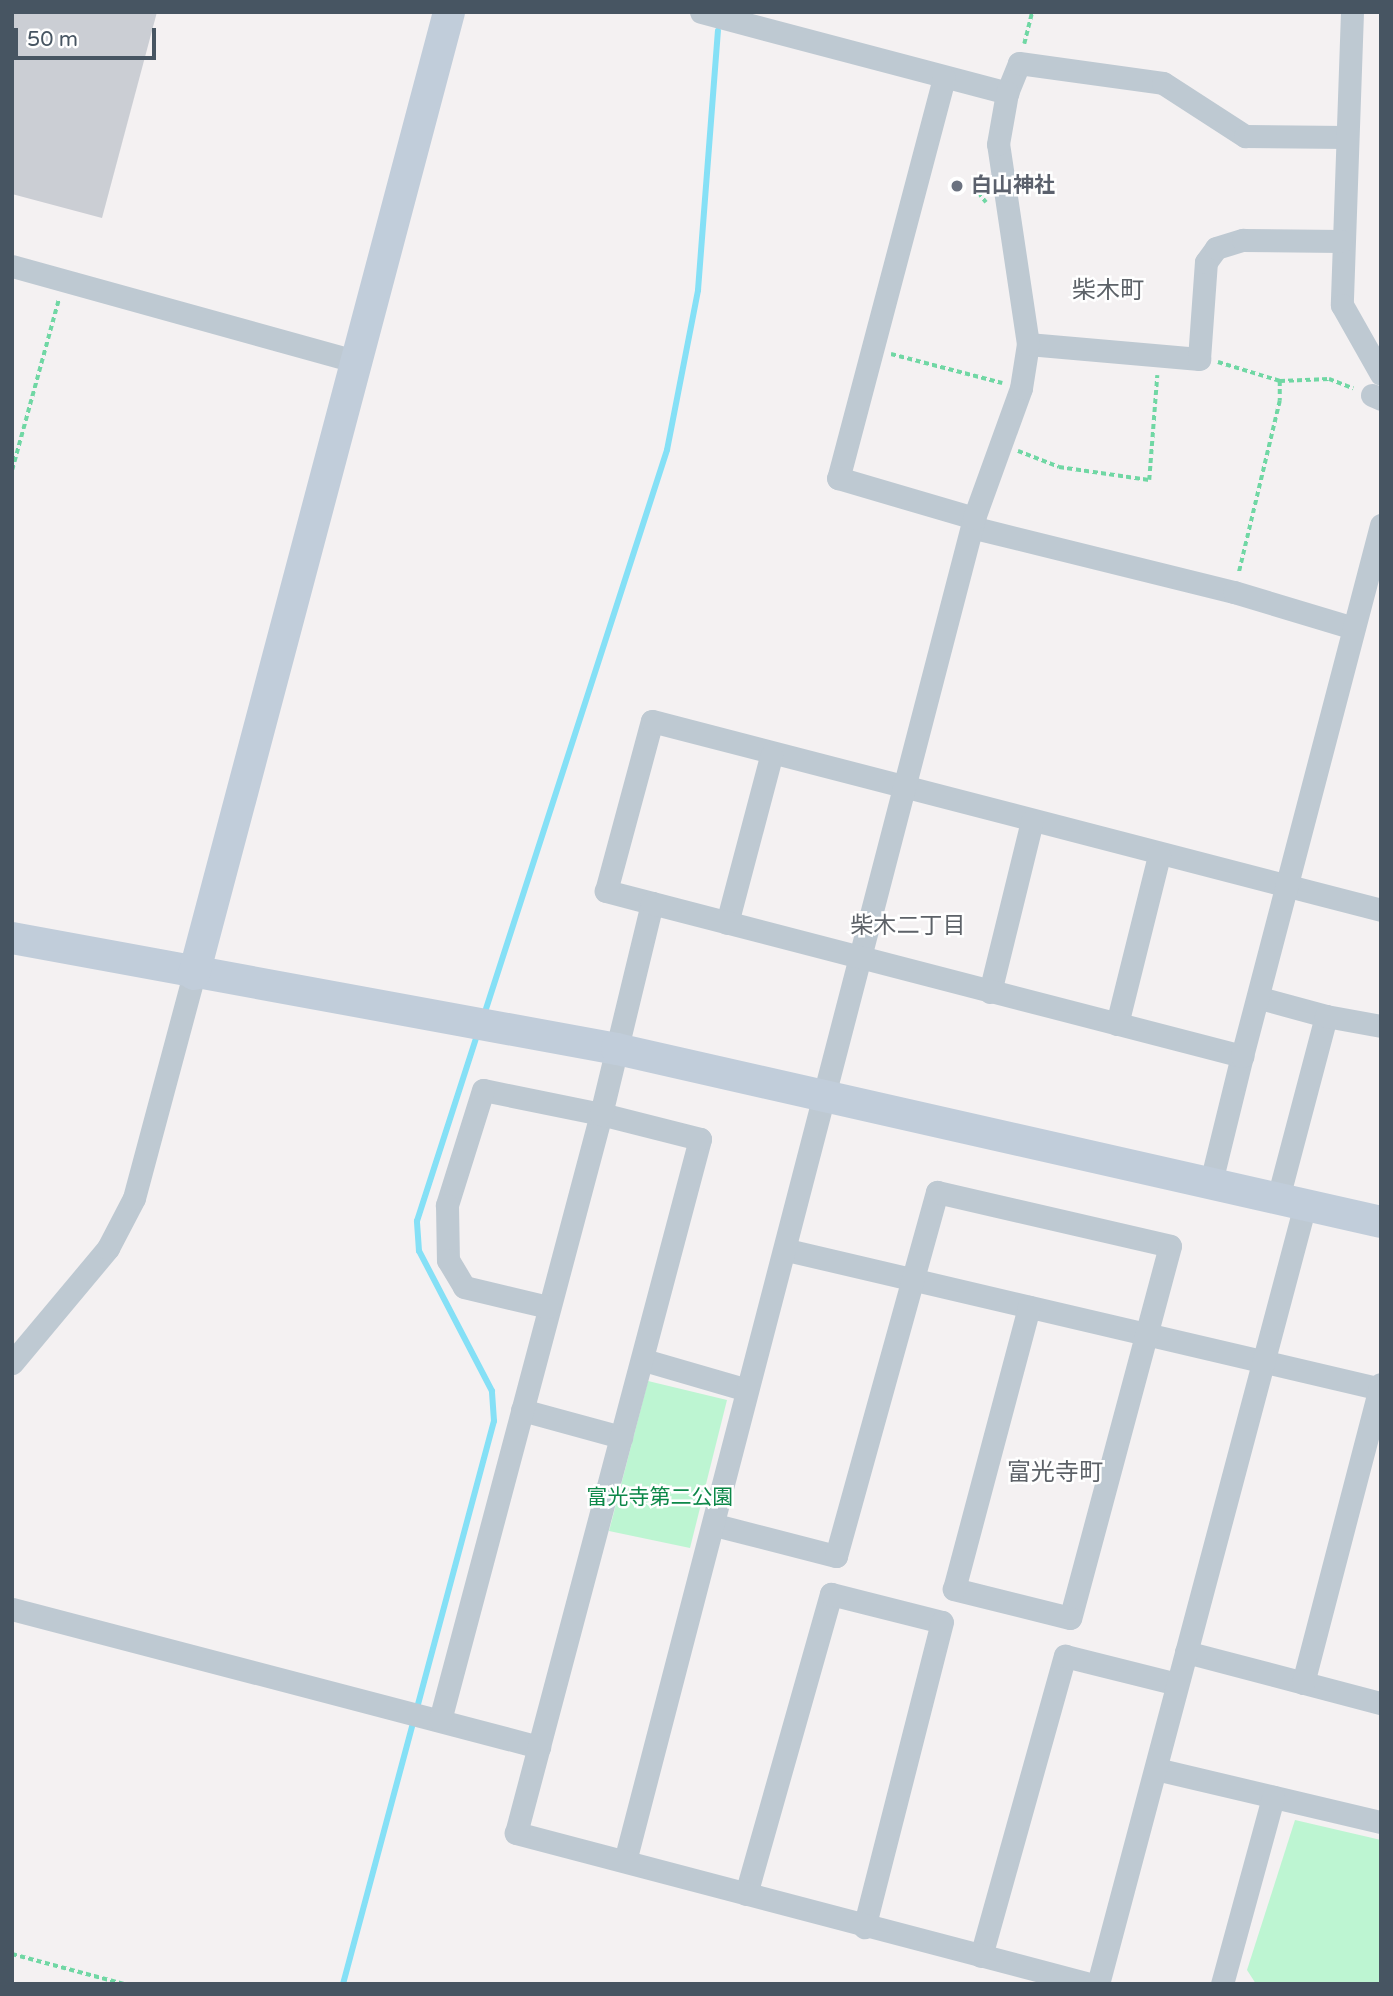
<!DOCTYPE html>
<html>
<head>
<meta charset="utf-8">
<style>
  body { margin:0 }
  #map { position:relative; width:1393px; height:1996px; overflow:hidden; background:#f4f1f2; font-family:"Varela Round","Noto Sans JP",sans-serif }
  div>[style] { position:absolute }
  .green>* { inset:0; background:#bdf5d2 }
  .stream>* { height:6px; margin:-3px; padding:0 3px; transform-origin:3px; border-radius:3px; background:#85e0f6 }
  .building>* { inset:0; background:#cbced4 }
  .path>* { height:3.5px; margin-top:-1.75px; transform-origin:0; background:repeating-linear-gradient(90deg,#70d7a4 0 5px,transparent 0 8.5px) }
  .street>* { height:23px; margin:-11.5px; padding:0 11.5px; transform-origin:11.5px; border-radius:11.5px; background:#bec9d2 }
  .secondary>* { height:32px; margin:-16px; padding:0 16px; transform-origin:16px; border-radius:16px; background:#c1cdda }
  .dots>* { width:19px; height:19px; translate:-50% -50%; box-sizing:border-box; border:4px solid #fff; border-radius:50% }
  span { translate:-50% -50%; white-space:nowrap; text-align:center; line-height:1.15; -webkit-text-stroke:5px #fff; paint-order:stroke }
  .worship-label { font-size:21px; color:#5b616d; font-weight:700 }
  .left { translate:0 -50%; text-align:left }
  .park-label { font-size:21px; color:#0d8849 }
  .neighbourhood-label { font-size:23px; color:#5d6268 }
  .quarter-label { font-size:24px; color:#5d6268 }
  .frame { position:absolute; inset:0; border:14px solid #475562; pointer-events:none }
  .scale { position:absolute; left:14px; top:28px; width:142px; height:32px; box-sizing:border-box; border:4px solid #475562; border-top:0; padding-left:9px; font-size:21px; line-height:24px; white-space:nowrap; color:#475562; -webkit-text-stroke:5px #fff; paint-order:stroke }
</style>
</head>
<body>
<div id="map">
  <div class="green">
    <div style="clip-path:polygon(648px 1381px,727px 1400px,690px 1548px,609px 1531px)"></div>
    <div style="clip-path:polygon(1295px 1820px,1381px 1840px,1381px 1984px,1256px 1984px,1247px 1970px)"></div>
  </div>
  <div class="stream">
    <div style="left:484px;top:1015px;width:594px;rotate:-72.05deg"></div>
    <div style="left:667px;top:450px;width:163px;rotate:-79deg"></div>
    <div style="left:698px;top:290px;width:260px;rotate:-85.6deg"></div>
    <div style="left:343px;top:1984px;width:583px;rotate:-74.99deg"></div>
    <div style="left:494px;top:1421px;width:30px;rotate:-94deg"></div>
    <div style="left:492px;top:1391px;width:158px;rotate:-117.5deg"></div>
    <div style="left:419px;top:1251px;width:30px;rotate:-94deg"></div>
    <div style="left:417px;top:1221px;width:199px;rotate:-72.1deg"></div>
  </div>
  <div class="building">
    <div style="clip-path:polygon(12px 12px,157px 12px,102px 218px,12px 194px)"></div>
  </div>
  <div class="path">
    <div style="left:1024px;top:44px;width:33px;rotate:-76deg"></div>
    <div style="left:973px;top:186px;width:21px;rotate:51deg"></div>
    <div style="left:891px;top:354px;width:115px;rotate:14.6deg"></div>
    <div style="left:1218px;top:362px;width:65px;rotate:17deg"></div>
    <div style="left:1280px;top:381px;width:20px;rotate:90deg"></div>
    <div style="left:1280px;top:401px;width:177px;rotate:103.4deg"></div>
    <div style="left:1280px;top:381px;width:49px;rotate:-2.3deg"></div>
    <div style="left:1329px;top:379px;width:26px;rotate:21deg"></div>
    <div style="left:1018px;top:451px;width:44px;rotate:21.3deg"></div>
    <div style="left:1059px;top:467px;width:91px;rotate:8.2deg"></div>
    <div style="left:1149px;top:480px;width:105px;rotate:-85.6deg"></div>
    <div style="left:12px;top:470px;width:178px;rotate:-74.7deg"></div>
    <div style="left:12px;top:1954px;width:116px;rotate:15deg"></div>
  </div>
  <div class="street">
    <div style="left:701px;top:12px;width:317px;rotate:14.8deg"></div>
    <div style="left:1007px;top:93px;width:32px;rotate:-68deg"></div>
    <div style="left:1019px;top:63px;width:145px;rotate:7.9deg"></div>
    <div style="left:1163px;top:83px;width:98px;rotate:32.9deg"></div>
    <div style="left:1245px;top:136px;width:101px;rotate:0.6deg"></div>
    <div style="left:1352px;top:12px;width:293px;rotate:92deg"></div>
    <div style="left:1342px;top:305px;width:79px;rotate:60.5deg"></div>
    <div style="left:944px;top:78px;width:414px;rotate:104.8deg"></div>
    <div style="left:838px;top:478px;width:142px;rotate:16.4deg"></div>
    <div style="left:12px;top:266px;width:356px;rotate:15.5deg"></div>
    <div style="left:1028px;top:344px;width:172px;rotate:5deg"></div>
    <div style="left:1199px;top:359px;width:97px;rotate:-85.9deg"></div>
    <div style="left:1206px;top:262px;width:17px;rotate:-54deg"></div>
    <div style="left:1216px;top:248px;width:28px;rotate:-17deg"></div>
    <div style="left:1243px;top:240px;width:98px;rotate:0.6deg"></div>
    <div style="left:1372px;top:395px;width:10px;rotate:24deg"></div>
    <div style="left:975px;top:528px;width:267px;rotate:13.9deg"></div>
    <div style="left:1234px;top:592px;width:124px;rotate:16.8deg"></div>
    <div style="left:652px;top:903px;width:48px;rotate:-165.4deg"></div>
    <div style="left:606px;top:891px;width:176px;rotate:-74.9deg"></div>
    <div style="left:652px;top:721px;width:753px;rotate:14.53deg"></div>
    <div style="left:727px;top:923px;width:173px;rotate:-75.2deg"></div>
    <div style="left:990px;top:992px;width:176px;rotate:-76.2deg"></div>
    <div style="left:1260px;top:998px;width:68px;rotate:15.3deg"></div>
    <div style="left:1117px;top:1024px;width:174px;rotate:-76deg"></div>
    <div style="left:1211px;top:1182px;width:130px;rotate:-76.2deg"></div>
    <div style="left:1278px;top:1198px;width:188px;rotate:-75.2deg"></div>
    <div style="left:1326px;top:1016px;width:56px;rotate:10.3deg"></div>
    <div style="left:787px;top:1250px;width:610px;rotate:13.17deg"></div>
    <div style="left:644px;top:1360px;width:107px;rotate:16.2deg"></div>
    <div style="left:12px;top:1363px;width:150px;rotate:-50.1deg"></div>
    <div style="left:108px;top:1248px;width:56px;rotate:-62.5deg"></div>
    <div style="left:134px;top:1198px;width:232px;rotate:-75deg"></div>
    <div style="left:522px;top:1410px;width:103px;rotate:15.3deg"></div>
    <div style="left:715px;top:1525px;width:125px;rotate:14.4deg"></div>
    <div style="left:836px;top:1556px;width:378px;rotate:-74.5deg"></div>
    <div style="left:937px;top:1192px;width:239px;rotate:13deg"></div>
    <div style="left:1170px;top:1246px;width:385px;rotate:105deg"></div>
    <div style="left:1070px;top:1618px;width:120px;rotate:-166deg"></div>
    <div style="left:954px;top:1589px;width:292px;rotate:-75.1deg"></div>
    <div style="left:12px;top:1609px;width:545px;rotate:14.67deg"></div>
    <div style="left:1186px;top:1652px;width:202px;rotate:14.7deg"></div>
    <div style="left:1303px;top:1683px;width:309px;rotate:-75.4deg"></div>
    <div style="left:440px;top:1720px;width:627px;rotate:-75.12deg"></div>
    <div style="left:601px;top:1114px;width:120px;rotate:-168.5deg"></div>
    <div style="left:483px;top:1090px;width:121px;rotate:107.4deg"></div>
    <div style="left:447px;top:1205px;width:55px;rotate:89deg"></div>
    <div style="left:448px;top:1260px;width:31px;rotate:59deg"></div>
    <div style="left:464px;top:1287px;width:86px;rotate:13.4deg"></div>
    <div style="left:1156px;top:1769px;width:231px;rotate:13.3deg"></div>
    <div style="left:625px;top:1861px;width:1388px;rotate:-75.43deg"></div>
    <div style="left:974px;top:518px;width:138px;rotate:-70.1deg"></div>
    <div style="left:1021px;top:388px;width:45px;rotate:-81deg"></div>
    <div style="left:1028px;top:344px;width:202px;rotate:-98.5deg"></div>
    <div style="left:998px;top:144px;width:52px;rotate:-80deg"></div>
    <div style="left:746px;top:1894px;width:312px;rotate:-74.2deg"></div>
    <div style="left:831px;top:1594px;width:114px;rotate:14.2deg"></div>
    <div style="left:942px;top:1622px;width:315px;rotate:104.3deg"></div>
    <div style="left:981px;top:1956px;width:312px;rotate:-74.4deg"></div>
    <div style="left:1065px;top:1656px;width:115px;rotate:14deg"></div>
    <div style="left:1090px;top:1984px;width:594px;rotate:-165.26deg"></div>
    <div style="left:516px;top:1833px;width:718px;rotate:-75.15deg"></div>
    <div style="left:700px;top:1139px;width:102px;rotate:-165.8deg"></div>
    <div style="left:601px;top:1114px;width:217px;rotate:-76.4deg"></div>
    <div style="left:652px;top:903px;width:610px;rotate:14.54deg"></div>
    <div style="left:1242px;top:1056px;width:549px;rotate:-75.33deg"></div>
    <div style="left:1098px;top:1984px;width:806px;rotate:-75.12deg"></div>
    <div style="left:1222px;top:1984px;width:194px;rotate:-74.7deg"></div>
  </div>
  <div class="secondary">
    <div style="left:12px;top:938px;width:615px;rotate:10.4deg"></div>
    <div style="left:617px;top:1049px;width:783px;rotate:12.76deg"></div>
    <div style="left:194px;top:974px;width:995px;rotate:-75.15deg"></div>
  </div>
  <div class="dots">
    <div style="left:957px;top:186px;background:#6b7280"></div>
  </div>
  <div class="worship-label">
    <span class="left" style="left:971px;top:186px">白山神社</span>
  </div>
  <div class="park-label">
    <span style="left:660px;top:1498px">富光寺第二公園</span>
  </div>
  <div class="neighbourhood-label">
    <span style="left:908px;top:926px">柴木二丁目</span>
  </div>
  <div class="quarter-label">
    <span style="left:1108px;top:291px">柴木町</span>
    <span style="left:1055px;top:1473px">富光寺町</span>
  </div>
  <div class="frame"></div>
  <div class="scale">50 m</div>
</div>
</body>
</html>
